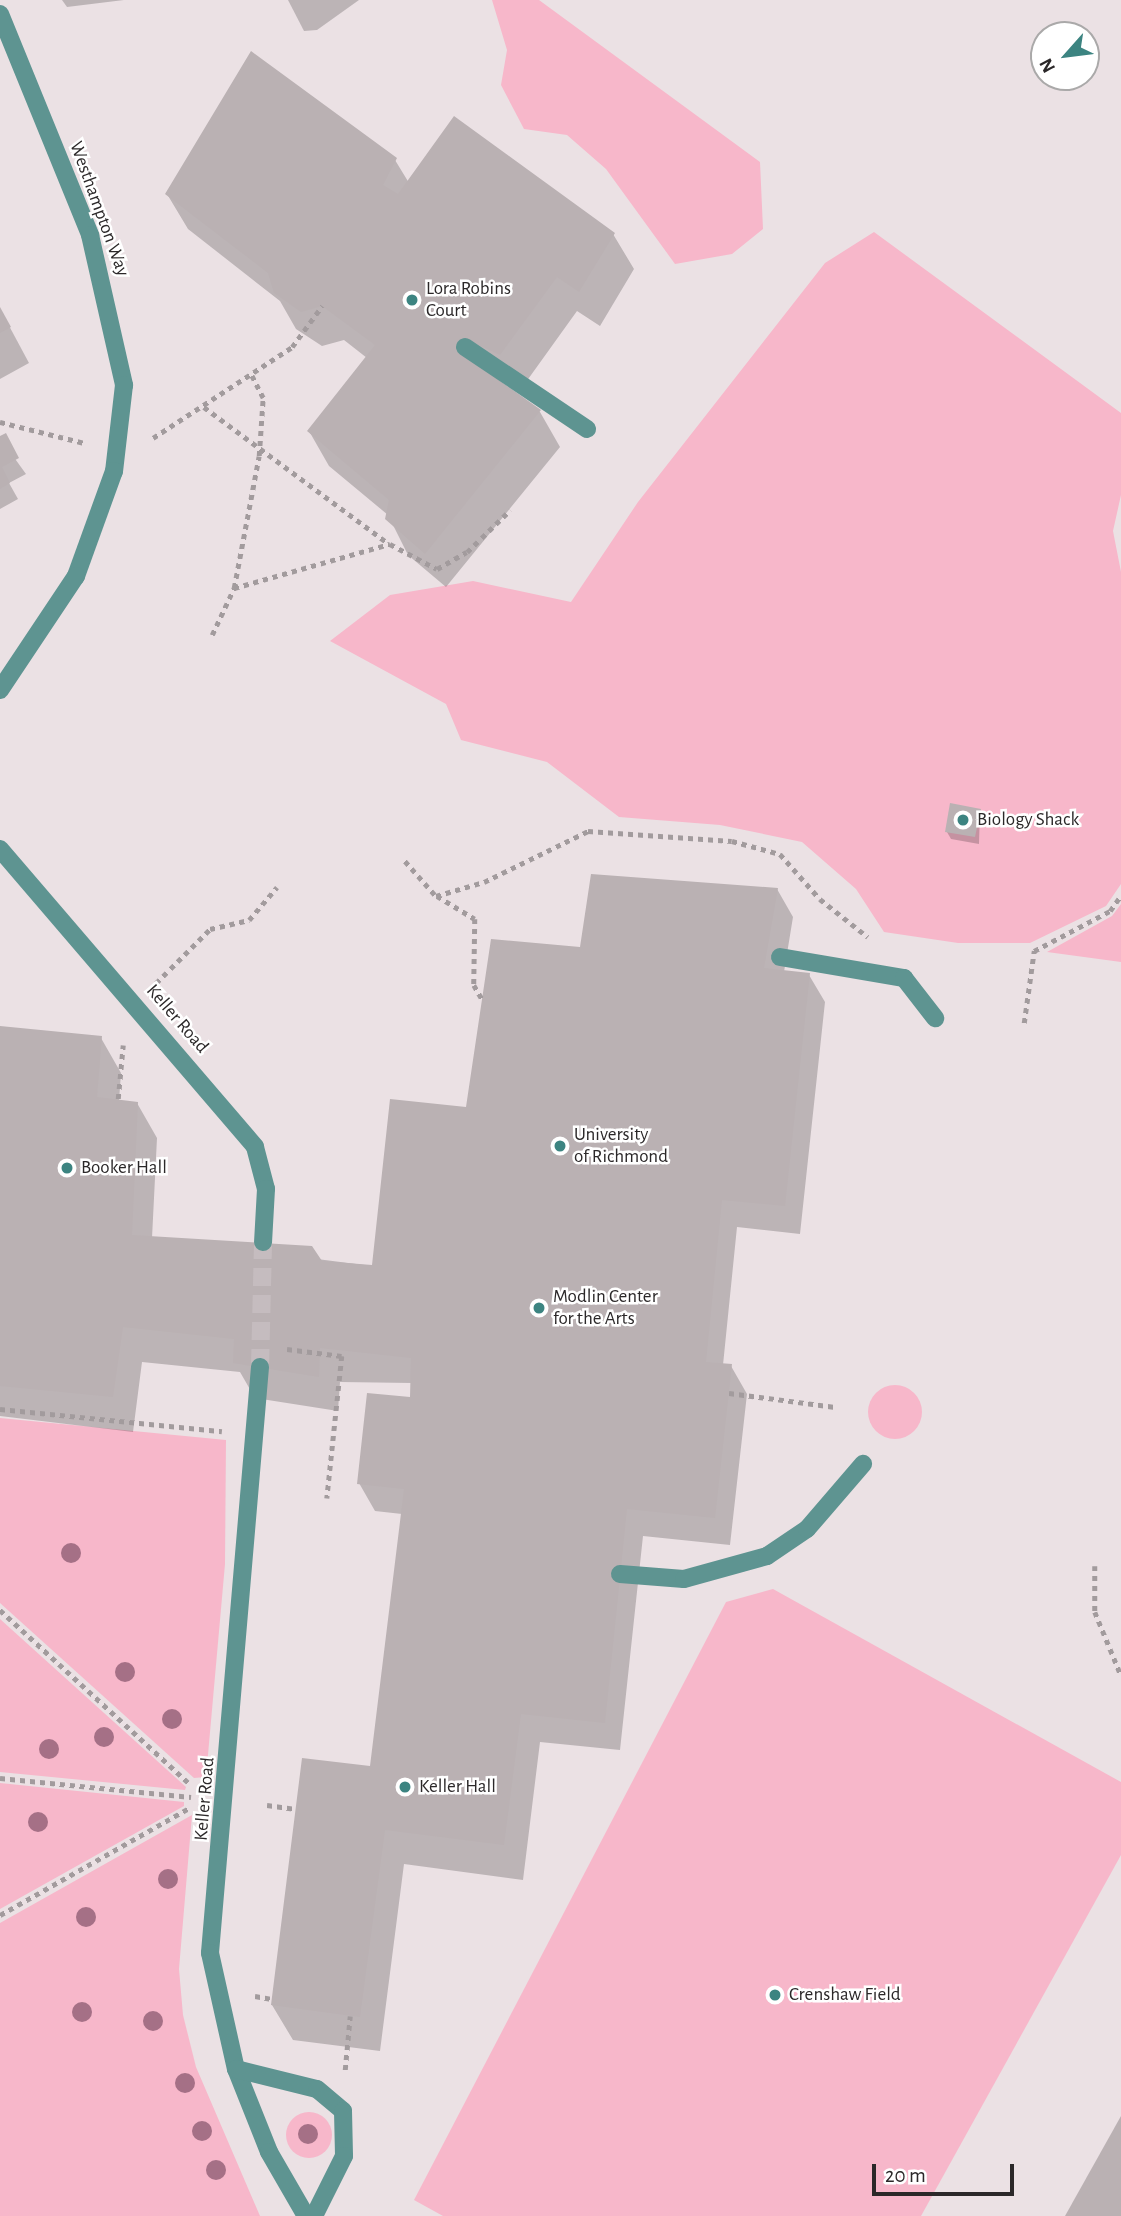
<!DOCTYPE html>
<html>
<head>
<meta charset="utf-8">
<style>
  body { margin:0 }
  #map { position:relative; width:1121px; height:2216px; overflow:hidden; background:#ebe1e4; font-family:"Alegreya Sans",sans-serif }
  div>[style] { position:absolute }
  .green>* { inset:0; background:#f7b7ca }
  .round { border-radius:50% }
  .shadow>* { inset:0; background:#0003 }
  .building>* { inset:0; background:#bab1b3 }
  .minor-tunnel>* { height:18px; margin-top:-9px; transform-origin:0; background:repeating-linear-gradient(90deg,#c5bcbf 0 18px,transparent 0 27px) }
  .path>* { height:4.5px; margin-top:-2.25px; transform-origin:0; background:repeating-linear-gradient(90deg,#a29b9d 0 5px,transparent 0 10px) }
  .minor>* { height:18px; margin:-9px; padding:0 9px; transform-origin:9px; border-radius:9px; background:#5e9491 }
  .trees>* { width:20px; height:20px; margin:-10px; border-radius:50%; background:#a57086 }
  .dots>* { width:19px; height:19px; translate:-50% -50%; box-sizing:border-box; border:4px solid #fff; border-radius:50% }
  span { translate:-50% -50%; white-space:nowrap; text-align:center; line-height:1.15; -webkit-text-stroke:5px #fff; paint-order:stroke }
  .street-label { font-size:19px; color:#2b2829 }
  .poi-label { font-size:19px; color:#2b2829 }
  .left { translate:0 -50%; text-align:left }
  .north { position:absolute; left:1030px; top:21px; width:70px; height:70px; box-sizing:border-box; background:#fff; border:2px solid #aaa9a9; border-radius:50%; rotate:242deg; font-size:19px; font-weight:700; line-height:28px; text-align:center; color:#2b2829 }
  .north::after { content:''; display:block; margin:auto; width:24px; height:32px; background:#3c8481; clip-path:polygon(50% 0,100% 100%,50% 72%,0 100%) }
  .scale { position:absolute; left:872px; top:2164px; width:142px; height:32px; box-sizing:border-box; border:4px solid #2b2829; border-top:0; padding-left:9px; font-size:21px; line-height:24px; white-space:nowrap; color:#2b2829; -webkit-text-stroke:5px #fff; paint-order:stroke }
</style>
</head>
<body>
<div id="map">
  <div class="green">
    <div style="clip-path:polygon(492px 0,539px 0,760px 162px,763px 229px,732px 254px,675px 264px,606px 169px,567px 135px,524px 129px,501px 85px,507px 50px)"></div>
    <div style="clip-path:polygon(874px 232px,1121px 413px,1121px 495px,1113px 531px,1121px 572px,1121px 884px,1106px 906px,1030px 943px,958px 943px,884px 932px,856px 889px,802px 842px,720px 825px,619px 817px,547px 762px,461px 740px,446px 704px,330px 641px,390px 595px,473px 581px,571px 602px,638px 502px,825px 263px)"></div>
    <div style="clip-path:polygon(1121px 904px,1121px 962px,1047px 952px,1112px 916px)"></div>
    <div class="round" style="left:868px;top:1385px;width:54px;height:54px"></div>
    <div style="clip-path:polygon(0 1418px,226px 1440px,225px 1564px,206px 1777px,194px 1778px,0 1603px)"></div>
    <div style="clip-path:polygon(773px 1589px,1121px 1782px,1121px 1855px,921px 2216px,443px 2216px,414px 2200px,726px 1602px)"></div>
    <div style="clip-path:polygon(0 1619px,186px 1787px,185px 1790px,0 1772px)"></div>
    <div style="clip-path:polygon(0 1783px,184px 1802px,184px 1806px,0 1909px)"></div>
    <div style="clip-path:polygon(192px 1815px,179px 1969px,183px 2015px,196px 2067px,260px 2216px,0 2216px,0 1923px)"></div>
    <div class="round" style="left:286px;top:2112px;width:46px;height:46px"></div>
  </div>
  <div class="shadow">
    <div style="clip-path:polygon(62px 0,124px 0,67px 7px)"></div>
    <div style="clip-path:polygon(288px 0,359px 0,317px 30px,304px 31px)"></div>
    <div style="clip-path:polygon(395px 160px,409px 183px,613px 234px,634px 269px,600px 326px,577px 311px,521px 389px,494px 379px,540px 412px,560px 447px,446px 587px,408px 555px,388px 515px,329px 466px,309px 431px,367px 358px,344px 340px,322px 346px,296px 329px,280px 301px,188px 229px,167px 194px)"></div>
    <div style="clip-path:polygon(0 309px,29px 363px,0 379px)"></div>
    <div style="clip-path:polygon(0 438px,26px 474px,9px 483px,18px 499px,0 509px)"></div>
    <div style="clip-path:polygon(980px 810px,979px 844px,951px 839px,947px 832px)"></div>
    <div style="clip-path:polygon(777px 889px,793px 917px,784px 972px,809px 975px,825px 1002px,800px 1234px,737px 1227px,723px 1365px,731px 1366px,747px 1394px,730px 1545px,643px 1536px,620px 1750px,540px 1742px,523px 1880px,404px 1864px,380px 2051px,293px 2040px,272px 2005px,372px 1768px,402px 1514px,375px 1511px,359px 1483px,412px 1399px,412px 1383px,340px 1382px,338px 1411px,255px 1398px,240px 1372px,142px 1362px,133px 1432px,0 1416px,0 1028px,101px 1038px,121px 1073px,119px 1101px,137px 1103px,157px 1138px,152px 1238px,372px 1266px,467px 1109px,581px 949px)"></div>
  </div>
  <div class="building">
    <div style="clip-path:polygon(251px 51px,397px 158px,383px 185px,398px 194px,454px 116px,615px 233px,579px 292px,557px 277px,500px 355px,470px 341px,461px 353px,541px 410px,425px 554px,385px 519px,389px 500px,307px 431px,375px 345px,322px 306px,301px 312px,274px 293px,268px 273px,165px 194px)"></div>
    <div style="clip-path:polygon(0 307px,11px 327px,0 333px)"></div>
    <div style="clip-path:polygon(6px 433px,19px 458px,2px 467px,10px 483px,0 489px,0 436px)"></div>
    <div style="clip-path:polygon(950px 803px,981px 809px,975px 837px,945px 832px)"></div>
    <div style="clip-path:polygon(591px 874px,778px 888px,764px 968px,810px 973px,785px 1206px,722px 1200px,706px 1362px,732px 1364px,715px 1518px,627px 1509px,605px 1723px,521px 1714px,504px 1845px,385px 1830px,360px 2017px,271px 2005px,302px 1758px,370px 1766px,404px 1489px,357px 1484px,367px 1393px,410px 1397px,411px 1358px,320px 1348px,319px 1377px,233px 1363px,234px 1339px,123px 1327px,113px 1397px,0 1386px,0 1026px,102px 1036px,97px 1097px,138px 1102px,132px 1235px,312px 1246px,322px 1261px,372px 1265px,390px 1099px,466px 1107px,491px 939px,580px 947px)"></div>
    <div style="clip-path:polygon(1121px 2116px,1121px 2216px,1065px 2216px)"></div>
  </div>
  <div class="minor-tunnel">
    <div style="left:260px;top:1367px;width:125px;rotate:-88.6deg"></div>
  </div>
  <div class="path">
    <div style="left:204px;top:407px;width:230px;rotate:36.5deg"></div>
    <div style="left:0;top:422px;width:87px;rotate:14deg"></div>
    <div style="left:153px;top:438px;width:166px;rotate:-33.2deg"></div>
    <div style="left:292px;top:347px;width:51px;rotate:-53.8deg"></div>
    <div style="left:234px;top:588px;width:162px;rotate:-15.8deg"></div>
    <div style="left:390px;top:544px;width:53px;rotate:28deg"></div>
    <div style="left:437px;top:569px;width:34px;rotate:-30deg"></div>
    <div style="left:467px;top:552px;width:60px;rotate:-44.3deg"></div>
    <div style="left:212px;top:635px;width:52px;rotate:-64.9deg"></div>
    <div style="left:234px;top:588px;width:134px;rotate:-79.3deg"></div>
    <div style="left:259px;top:456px;width:58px;rotate:-86.1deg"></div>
    <div style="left:263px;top:398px;width:25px;rotate:-117deg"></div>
    <div style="left:405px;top:861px;width:47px;rotate:48.5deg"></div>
    <div style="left:436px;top:896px;width:50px;rotate:-16.3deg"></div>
    <div style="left:484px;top:882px;width:116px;rotate:-26.1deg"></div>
    <div style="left:588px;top:831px;width:144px;rotate:4deg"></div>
    <div style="left:732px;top:841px;width:50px;rotate:15.2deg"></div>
    <div style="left:780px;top:854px;width:60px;rotate:48.4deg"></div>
    <div style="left:820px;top:899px;width:61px;rotate:38.4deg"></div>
    <div style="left:437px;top:896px;width:44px;rotate:31.2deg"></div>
    <div style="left:475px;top:919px;width:66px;rotate:90.9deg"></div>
    <div style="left:474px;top:985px;width:16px;rotate:60deg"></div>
    <div style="left:156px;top:983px;width:76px;rotate:-45deg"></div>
    <div style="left:210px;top:929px;width:40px;rotate:-13deg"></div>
    <div style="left:249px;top:920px;width:43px;rotate:-49.7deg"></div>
    <div style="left:1024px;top:1023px;width:73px;rotate:-82.1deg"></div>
    <div style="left:1034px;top:951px;width:86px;rotate:-27.8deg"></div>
    <div style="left:1110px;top:911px;width:19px;rotate:-55deg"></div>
    <div style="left:118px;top:1099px;width:54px;rotate:-84.7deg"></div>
    <div style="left:287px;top:1349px;width:55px;rotate:7.3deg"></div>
    <div style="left:342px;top:1356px;width:143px;rotate:96deg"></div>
    <div style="left:729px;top:1393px;width:107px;rotate:7.5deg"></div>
    <div style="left:0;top:1409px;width:223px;rotate:5.7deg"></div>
    <div style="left:1095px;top:1566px;width:46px;rotate:90deg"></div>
    <div style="left:1095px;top:1612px;width:68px;rotate:67.6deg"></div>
    <div style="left:0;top:1610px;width:258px;rotate:42.5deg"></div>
    <div style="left:0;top:1778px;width:192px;rotate:5.7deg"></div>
    <div style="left:267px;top:1805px;width:29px;rotate:8deg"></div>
    <div style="left:0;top:1915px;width:217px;rotate:-29.5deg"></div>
    <div style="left:255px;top:1996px;width:17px;rotate:10deg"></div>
    <div style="left:345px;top:2070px;width:54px;rotate:-84.7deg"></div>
  </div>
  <div class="minor">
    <div style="left:0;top:14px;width:239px;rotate:67.8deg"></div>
    <div style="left:90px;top:235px;width:154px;rotate:77.2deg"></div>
    <div style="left:124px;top:385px;width:87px;rotate:96.6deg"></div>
    <div style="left:114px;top:471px;width:112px;rotate:109.9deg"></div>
    <div style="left:76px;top:576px;width:137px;rotate:123.7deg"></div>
    <div style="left:465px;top:347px;width:147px;rotate:33.9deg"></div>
    <div style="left:0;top:849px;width:392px;rotate:49.4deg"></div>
    <div style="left:255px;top:1147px;width:43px;rotate:75.3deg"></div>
    <div style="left:266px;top:1189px;width:53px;rotate:93.2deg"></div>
    <div style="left:780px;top:957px;width:126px;rotate:9.6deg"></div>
    <div style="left:904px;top:978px;width:51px;rotate:52.2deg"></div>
    <div style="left:260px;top:1367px;width:588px;rotate:94.88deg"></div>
    <div style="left:210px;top:1953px;width:119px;rotate:77.4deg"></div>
    <div style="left:236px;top:2069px;width:89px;rotate:68.3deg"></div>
    <div style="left:269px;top:2152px;width:74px;rotate:60deg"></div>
    <div style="left:620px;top:1574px;width:64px;rotate:4.5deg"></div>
    <div style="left:684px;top:1579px;width:86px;rotate:-15.5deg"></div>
    <div style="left:767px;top:1556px;width:48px;rotate:-34deg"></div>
    <div style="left:807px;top:1529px;width:86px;rotate:-49.3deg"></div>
    <div style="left:236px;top:2069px;width:83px;rotate:13.9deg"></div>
    <div style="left:317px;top:2089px;width:34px;rotate:40deg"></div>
    <div style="left:343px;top:2111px;width:45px;rotate:88.7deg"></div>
    <div style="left:344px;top:2156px;width:67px;rotate:116.6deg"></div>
  </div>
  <div class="trees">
    <div style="left:71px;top:1553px"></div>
    <div style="left:125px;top:1672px"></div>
    <div style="left:172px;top:1719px"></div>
    <div style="left:104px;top:1737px"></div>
    <div style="left:49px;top:1749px"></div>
    <div style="left:38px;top:1822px"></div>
    <div style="left:168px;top:1879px"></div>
    <div style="left:86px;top:1917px"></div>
    <div style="left:82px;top:2012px"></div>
    <div style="left:153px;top:2021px"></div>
    <div style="left:185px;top:2083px"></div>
    <div style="left:202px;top:2131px"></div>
    <div style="left:308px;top:2134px"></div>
    <div style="left:216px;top:2170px"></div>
  </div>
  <div class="dots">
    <div style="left:412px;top:300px;background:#3c8481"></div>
    <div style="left:963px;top:820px;background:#3c8481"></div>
    <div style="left:560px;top:1146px;background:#3c8481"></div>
    <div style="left:67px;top:1168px;background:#3c8481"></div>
    <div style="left:539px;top:1308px;background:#3c8481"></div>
    <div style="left:405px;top:1787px;background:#3c8481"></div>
    <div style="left:775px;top:1995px;background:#3c8481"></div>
  </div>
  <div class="street-label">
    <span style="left:99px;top:209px;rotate:70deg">Westhampton Way</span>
    <span style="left:177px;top:1019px;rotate:49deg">Keller Road</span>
    <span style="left:205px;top:1799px;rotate:-85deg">Keller Road</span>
  </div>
  <div class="poi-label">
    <span class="left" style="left:426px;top:300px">Lora Robins<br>Court</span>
    <span class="left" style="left:977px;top:820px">Biology Shack</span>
    <span class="left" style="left:574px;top:1146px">University<br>of Richmond</span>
    <span class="left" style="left:81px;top:1168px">Booker Hall</span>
    <span class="left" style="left:553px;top:1308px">Modlin Center<br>for the Arts</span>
    <span class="left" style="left:419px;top:1787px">Keller Hall</span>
    <span class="left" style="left:789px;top:1995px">Crenshaw Field</span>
  </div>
  <div class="north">N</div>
  <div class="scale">20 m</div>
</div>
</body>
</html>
